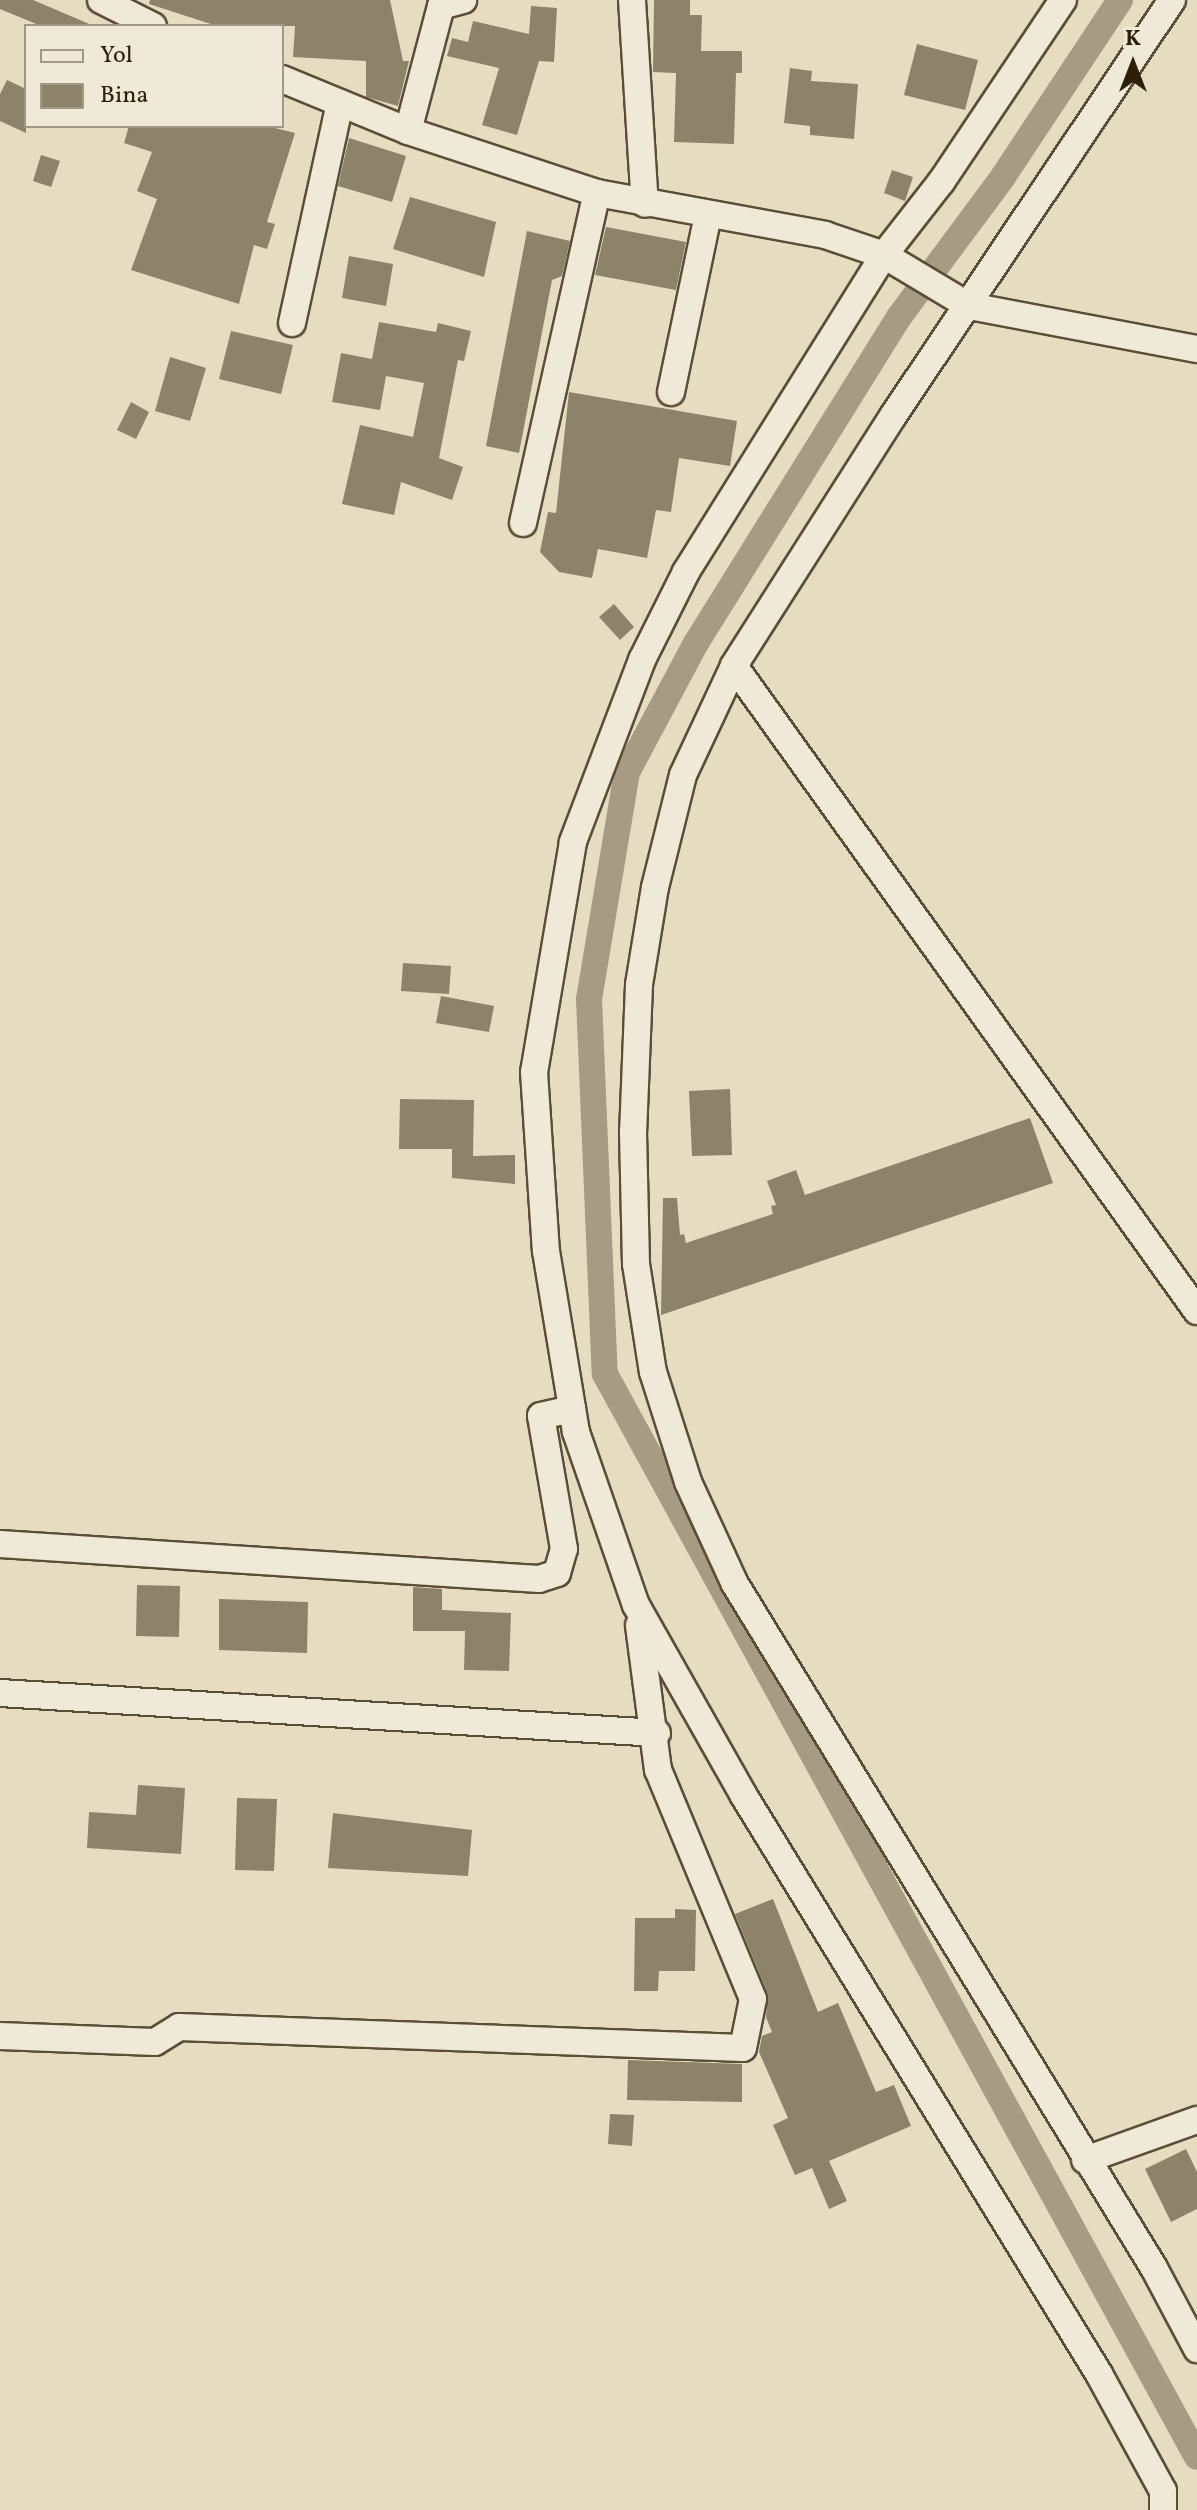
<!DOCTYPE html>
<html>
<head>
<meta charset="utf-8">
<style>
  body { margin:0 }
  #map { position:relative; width:1197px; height:2510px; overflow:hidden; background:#e6ddc1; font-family:Vollkorn,serif }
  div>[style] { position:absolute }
  .canal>* { height:26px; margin:-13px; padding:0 13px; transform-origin:13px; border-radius:13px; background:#a79c83 }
  .building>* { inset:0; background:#8d826a }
  .roads { filter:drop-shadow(2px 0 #5b4e38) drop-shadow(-2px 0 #5b4e38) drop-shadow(0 2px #5b4e38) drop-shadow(0 -2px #5b4e38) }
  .minor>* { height:26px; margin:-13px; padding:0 13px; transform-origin:13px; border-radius:13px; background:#efe9d7 }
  span { translate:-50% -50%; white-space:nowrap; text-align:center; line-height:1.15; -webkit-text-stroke:7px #efe9d7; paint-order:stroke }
  .legend { position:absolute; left:24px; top:24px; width:260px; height:104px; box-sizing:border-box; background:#efe9d7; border:2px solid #a19885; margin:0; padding:10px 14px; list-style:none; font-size:24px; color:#2d1f0b }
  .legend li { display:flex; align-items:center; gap:16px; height:40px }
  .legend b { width:40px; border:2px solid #a19885 }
  .north { position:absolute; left:1093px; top:24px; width:80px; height:80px; -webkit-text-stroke:6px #efe9d7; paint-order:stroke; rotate:0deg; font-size:22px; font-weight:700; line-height:32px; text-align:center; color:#2d1f0b }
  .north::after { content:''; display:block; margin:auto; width:28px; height:36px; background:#2d1f0b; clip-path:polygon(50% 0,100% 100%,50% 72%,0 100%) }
</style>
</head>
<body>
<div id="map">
  <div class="canal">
    <div style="left:1120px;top:0;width:212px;rotate:123.5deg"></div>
    <div style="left:1003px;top:177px;width:174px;rotate:126.6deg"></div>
    <div style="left:899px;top:317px;width:384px;rotate:121.9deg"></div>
    <div style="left:696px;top:643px;width:146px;rotate:118.1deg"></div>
    <div style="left:627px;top:772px;width:230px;rotate:99.5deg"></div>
    <div style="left:589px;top:999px;width:375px;rotate:87.6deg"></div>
    <div style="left:605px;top:1374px;width:1234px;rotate:61.34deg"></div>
  </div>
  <div class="building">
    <div style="clip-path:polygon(0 0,33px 0,94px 26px,41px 26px,0 9px)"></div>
    <div style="clip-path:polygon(150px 0,390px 0,403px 61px,409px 61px,398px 106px,366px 97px,366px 61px,293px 57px,295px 26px,217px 26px,149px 4px)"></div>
    <div style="clip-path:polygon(654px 0,690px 0,690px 15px,702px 15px,701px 51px,742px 51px,742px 73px,736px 73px,734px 144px,674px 142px,676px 73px,653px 72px)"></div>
    <div style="clip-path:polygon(531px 6px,557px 8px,554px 62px,539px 61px,517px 135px,482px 125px,499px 68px,447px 56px,452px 38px,468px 42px,473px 21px,529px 34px)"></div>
    <div style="clip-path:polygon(917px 44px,978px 60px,965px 110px,904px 95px)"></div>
    <div style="clip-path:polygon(790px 68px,812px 71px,811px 81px,858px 84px,854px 139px,810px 135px,810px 126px,784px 123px)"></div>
    <div style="clip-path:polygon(7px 80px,26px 89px,26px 133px,0 121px,0 94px)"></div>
    <div style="clip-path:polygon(129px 126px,267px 126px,295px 133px,267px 222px,275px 224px,267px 249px,254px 245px,239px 304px,131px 270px,157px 199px,137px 191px,152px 152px,124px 143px)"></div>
    <div style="clip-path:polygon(349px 138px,406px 156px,392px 202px,338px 186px)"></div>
    <div style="clip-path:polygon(41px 155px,60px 161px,51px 187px,33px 181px)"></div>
    <div style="clip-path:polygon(892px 170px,913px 177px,905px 201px,884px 193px)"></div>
    <div style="clip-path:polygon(410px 197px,496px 222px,484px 277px,393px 249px)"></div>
    <div style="clip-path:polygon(606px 227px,686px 242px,676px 290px,595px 275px)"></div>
    <div style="clip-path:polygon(527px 231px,570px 241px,562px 276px,552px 280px,519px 453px,486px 446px)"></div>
    <div style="clip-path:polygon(349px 256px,393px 264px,386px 306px,342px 298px)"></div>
    <div style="clip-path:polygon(379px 322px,436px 332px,438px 323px,471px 331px,464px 361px,458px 360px,439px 458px,463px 467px,452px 500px,401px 482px,394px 515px,342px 504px,360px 425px,413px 437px,424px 383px,386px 376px,380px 410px,332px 402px,341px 353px,372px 359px)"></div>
    <div style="clip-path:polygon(231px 331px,293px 345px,281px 394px,219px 379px)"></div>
    <div style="clip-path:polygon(170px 357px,206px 368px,190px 421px,155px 411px)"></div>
    <div style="clip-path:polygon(569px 392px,737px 421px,730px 466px,679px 458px,671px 512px,656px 510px,647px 558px,598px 549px,592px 578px,559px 572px,540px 552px,548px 512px,556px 513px)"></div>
    <div style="clip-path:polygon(131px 402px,149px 412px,136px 439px,117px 430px)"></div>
    <div style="clip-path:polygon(614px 604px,634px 627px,620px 640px,599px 617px)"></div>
    <div style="clip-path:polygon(403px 963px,451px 966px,449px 994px,401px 991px)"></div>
    <div style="clip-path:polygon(441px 996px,494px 1006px,489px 1032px,436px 1023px)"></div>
    <div style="clip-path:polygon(730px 1089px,732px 1155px,692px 1156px,689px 1091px)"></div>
    <div style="clip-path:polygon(400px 1099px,474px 1100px,473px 1156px,515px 1155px,515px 1184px,452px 1178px,452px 1149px,399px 1149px)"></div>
    <div style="clip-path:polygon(1030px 1118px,1053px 1183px,661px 1315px,663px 1198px,677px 1198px,680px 1235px,684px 1234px,686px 1243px,773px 1214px,771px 1206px,776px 1205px,767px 1181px,796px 1170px,805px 1195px)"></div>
    <div style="clip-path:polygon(137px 1585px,180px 1586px,179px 1637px,136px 1636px)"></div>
    <div style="clip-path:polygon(413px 1587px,442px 1589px,442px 1610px,511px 1613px,509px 1671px,464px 1670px,465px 1631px,413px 1631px)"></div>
    <div style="clip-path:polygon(219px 1599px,308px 1602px,307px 1653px,219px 1650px)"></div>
    <div style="clip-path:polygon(138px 1785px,185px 1788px,181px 1854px,87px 1848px,89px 1812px,136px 1815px)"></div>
    <div style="clip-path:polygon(237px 1798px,277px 1799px,274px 1871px,235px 1870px)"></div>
    <div style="clip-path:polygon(333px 1813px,472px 1830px,468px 1876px,328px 1868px)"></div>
    <div style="clip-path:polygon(773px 1899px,818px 2012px,838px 2003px,876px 2092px,894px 2085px,911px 2126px,829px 2161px,847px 2201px,829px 2209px,812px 2168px,795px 2175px,773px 2125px,788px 2118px,759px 2052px,762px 2036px,772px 2032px,766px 2017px,768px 1994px,735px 1914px)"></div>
    <div style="clip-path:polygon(675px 1909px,696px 1910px,695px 1971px,659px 1971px,658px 1991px,634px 1991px,635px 1918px,675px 1918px)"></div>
    <div style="clip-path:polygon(628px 2060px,742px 2064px,742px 2102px,627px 2100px)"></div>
    <div style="clip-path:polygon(610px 2114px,634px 2115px,632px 2146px,608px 2144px)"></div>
    <div style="clip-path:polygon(1186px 2149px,1197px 2172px,1197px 2209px,1171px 2222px,1145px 2169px)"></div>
  </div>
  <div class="roads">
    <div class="minor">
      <div style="left:101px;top:0;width:58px;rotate:26.6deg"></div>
      <div style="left:632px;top:0;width:204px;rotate:86.4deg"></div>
      <div style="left:1063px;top:0;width:219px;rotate:123.8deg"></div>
      <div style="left:941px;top:182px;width:93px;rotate:128deg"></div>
      <div style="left:884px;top:255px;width:374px;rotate:122deg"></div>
      <div style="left:686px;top:572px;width:98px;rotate:116.6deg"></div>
      <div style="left:642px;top:660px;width:195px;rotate:110.8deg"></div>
      <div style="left:573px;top:842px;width:233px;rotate:99.6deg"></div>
      <div style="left:534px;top:1072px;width:179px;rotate:86.2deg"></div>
      <div style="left:546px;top:1251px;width:183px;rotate:80.6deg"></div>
      <div style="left:576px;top:1432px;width:183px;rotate:70.9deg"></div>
      <div style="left:636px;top:1605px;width:219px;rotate:60.5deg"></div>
      <div style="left:744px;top:1796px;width:678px;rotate:58.44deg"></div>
      <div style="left:1099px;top:2374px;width:133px;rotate:61.3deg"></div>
      <div style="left:1163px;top:2491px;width:19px;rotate:90deg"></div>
      <div style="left:1172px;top:0;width:501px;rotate:123.85deg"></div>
      <div style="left:893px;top:416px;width:296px;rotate:122.5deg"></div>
      <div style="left:734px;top:666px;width:120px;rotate:115.1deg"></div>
      <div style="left:683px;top:775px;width:115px;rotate:104deg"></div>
      <div style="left:655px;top:887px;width:99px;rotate:99.3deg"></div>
      <div style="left:639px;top:985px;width:147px;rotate:92.3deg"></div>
      <div style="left:633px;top:1132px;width:132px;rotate:88.7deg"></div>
      <div style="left:636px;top:1264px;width:109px;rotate:81.1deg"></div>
      <div style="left:653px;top:1372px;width:115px;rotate:72.3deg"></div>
      <div style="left:688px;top:1482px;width:112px;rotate:65.3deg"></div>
      <div style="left:735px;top:1584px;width:802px;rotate:58.51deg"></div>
      <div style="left:1154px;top:2268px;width:92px;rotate:62deg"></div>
      <div style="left:282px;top:79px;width:136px;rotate:22.4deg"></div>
      <div style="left:408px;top:131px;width:199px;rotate:18.2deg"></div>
      <div style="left:597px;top:193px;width:232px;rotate:10.4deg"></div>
      <div style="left:825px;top:235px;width:62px;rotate:18.7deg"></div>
      <div style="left:884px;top:255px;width:99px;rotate:31deg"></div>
      <div style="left:969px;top:306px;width:232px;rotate:10.7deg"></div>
      <div style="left:408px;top:131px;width:129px;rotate:-75.2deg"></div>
      <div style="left:441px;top:6px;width:23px;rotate:-15deg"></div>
      <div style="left:292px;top:323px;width:225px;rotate:-77.7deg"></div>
      <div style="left:671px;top:392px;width:181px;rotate:-78.2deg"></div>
      <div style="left:523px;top:523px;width:338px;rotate:-77.4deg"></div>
      <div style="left:734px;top:666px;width:794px;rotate:54.33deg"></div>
      <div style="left:0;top:1544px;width:540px;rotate:3.72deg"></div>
      <div style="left:539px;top:1579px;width:19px;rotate:-18deg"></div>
      <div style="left:557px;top:1573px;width:25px;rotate:-74deg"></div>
      <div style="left:564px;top:1549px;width:135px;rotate:-99.8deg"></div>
      <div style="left:541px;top:1416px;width:32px;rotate:-13deg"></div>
      <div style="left:0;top:1693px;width:658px;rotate:3.48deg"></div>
      <div style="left:0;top:2036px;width:155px;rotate:2.2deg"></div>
      <div style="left:155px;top:2042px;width:28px;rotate:-32deg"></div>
      <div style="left:179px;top:2027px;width:564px;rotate:2.13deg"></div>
      <div style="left:743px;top:2048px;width:50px;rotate:-78.5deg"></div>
      <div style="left:753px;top:1999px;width:248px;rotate:-112.5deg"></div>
      <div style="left:658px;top:1770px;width:146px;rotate:-97.5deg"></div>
      <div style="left:1085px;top:2160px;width:119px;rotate:-19.7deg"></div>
    </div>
  </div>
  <ul class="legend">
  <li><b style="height:10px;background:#efe9d7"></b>Yol</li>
  <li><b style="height:22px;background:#8d826a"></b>Bina</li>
  </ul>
  <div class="north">K</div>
</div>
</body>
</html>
